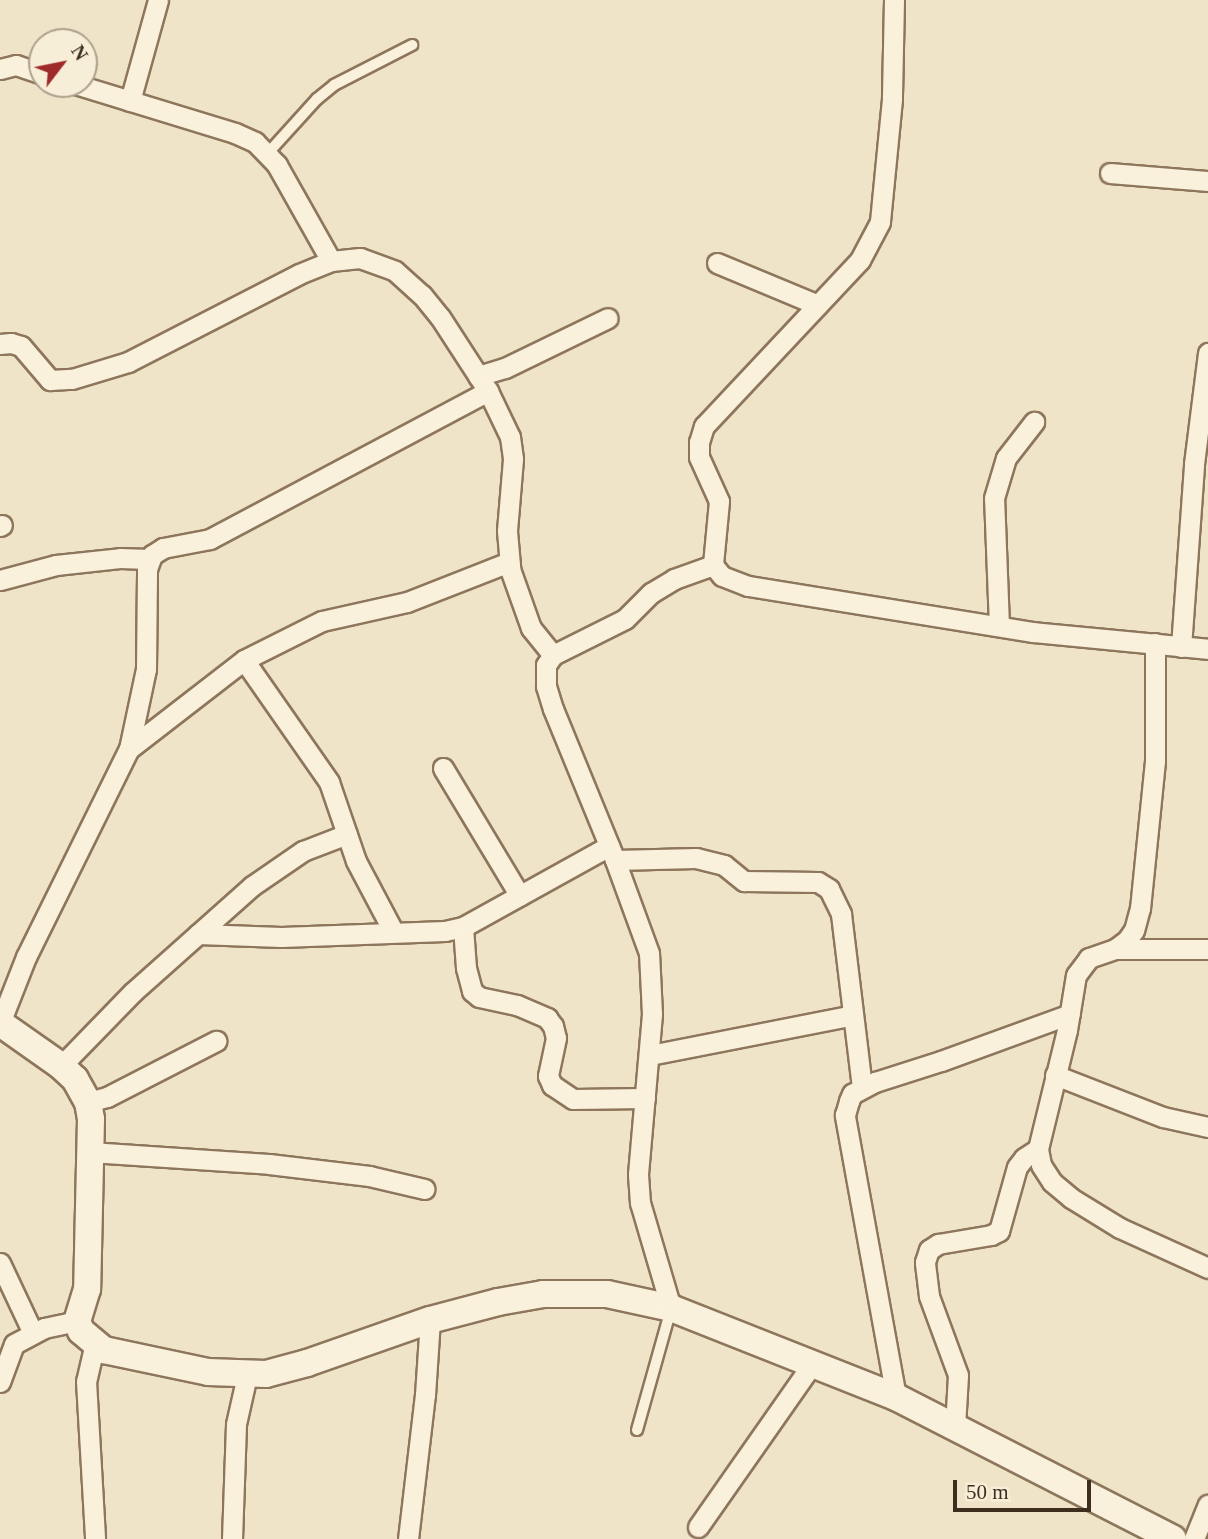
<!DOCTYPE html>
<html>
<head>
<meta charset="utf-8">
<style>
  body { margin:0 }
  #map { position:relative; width:1208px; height:1539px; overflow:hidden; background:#f0e4c8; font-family:Georgia,serif }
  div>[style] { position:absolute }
  .roads { filter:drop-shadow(2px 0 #8d765c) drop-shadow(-2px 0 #8d765c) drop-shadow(0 2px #8d765c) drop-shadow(0 -2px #8d765c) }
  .lane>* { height:10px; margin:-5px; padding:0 5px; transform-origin:5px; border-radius:5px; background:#faf1dc }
  .street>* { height:19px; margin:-9.5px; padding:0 9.5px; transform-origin:9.5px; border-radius:9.5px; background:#faf1dc }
  .secondary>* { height:26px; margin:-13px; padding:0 13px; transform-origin:13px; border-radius:13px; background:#faf1dc }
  span { translate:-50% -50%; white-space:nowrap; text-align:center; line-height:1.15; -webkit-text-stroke:5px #f7eed8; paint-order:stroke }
  .north { position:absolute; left:28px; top:28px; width:70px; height:70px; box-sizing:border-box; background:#f7eed8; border:2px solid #ada18e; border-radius:50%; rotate:58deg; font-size:19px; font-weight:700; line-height:28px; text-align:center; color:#3d2e20 }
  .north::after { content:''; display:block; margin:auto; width:24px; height:32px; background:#9e2a2b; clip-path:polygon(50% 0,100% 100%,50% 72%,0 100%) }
  .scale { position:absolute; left:953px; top:1480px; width:138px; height:32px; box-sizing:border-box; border:4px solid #3d2e20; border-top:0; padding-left:9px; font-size:21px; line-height:24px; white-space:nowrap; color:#3d2e20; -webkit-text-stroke:5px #f7eed8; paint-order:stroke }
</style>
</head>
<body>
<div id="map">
  <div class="roads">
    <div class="lane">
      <div style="left:268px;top:153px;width:73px;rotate:-47.8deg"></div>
      <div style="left:317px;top:99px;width:22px;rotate:-39deg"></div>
      <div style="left:334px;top:85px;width:88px;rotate:-27.1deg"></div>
      <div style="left:637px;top:1430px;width:126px;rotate:-74.3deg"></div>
    </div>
    <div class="street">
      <div style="left:894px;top:0;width:99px;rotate:91.2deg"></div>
      <div style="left:892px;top:99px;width:124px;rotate:95.6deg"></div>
      <div style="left:880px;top:222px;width:43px;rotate:117.8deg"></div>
      <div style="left:860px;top:260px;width:228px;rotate:133.2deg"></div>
      <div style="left:704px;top:426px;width:17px;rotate:107deg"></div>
      <div style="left:699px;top:442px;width:15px;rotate:90deg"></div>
      <div style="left:699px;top:457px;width:48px;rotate:65.6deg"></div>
      <div style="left:719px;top:501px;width:64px;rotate:95.4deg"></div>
      <div style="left:713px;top:565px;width:14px;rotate:51deg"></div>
      <div style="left:722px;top:576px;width:28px;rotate:21deg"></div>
      <div style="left:748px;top:586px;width:289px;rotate:9.2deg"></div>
      <div style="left:1033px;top:632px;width:176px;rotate:5.5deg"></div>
      <div style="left:0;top:69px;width:16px;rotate:-14deg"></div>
      <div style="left:16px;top:65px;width:28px;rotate:19deg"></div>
      <div style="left:75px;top:84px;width:167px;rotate:17deg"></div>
      <div style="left:235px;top:133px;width:22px;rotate:24deg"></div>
      <div style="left:255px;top:142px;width:32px;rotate:46deg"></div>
      <div style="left:277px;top:165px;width:110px;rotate:60.6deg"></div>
      <div style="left:130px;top:101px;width:105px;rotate:-74.5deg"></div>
      <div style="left:1110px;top:173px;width:98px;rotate:4.7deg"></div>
      <div style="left:717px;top:263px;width:109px;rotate:22.6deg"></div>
      <div style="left:0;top:344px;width:11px;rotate:-5deg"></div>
      <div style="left:11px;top:343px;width:10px;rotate:17deg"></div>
      <div style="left:21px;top:346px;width:45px;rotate:49.5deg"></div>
      <div style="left:50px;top:380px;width:22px;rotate:-3deg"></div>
      <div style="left:72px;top:379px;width:59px;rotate:-16.9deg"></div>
      <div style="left:128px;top:362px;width:192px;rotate:-27.2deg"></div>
      <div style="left:299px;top:274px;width:35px;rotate:-22deg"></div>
      <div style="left:331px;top:261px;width:29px;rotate:-6deg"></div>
      <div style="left:360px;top:258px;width:37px;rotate:20deg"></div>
      <div style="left:395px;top:271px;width:36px;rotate:42deg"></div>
      <div style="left:422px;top:295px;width:28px;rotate:51deg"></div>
      <div style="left:440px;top:317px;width:88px;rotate:57deg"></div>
      <div style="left:488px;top:391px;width:51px;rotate:64.4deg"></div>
      <div style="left:510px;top:437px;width:22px;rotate:82deg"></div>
      <div style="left:513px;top:459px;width:72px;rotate:94.8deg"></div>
      <div style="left:507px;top:531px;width:38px;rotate:85deg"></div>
      <div style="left:510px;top:569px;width:63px;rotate:70.4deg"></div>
      <div style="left:531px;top:628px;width:35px;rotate:51deg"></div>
      <div style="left:478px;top:376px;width:28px;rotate:-17deg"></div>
      <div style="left:505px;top:368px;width:114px;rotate:-25.9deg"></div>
      <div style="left:0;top:526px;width:2px;rotate:-27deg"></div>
      <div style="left:0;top:580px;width:58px;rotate:-15deg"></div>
      <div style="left:56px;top:565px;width:64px;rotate:-6.2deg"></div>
      <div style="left:120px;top:558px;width:29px;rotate:2deg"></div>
      <div style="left:999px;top:626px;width:128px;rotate:-92.2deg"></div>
      <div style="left:994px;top:498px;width:42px;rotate:-73.3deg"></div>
      <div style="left:1006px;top:458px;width:46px;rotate:-52.1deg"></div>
      <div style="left:1155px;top:643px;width:118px;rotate:90deg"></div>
      <div style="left:1155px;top:761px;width:148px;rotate:95.8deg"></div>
      <div style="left:1140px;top:908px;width:23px;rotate:105deg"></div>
      <div style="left:1134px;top:930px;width:12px;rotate:125deg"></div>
      <div style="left:1127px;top:940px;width:15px;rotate:143deg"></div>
      <div style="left:1115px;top:949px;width:28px;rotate:161deg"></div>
      <div style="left:1089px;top:958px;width:21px;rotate:127deg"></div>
      <div style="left:1076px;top:975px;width:56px;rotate:99.3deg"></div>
      <div style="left:1067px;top:1030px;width:122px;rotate:103.7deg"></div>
      <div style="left:1038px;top:1149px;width:16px;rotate:79deg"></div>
      <div style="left:1041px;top:1165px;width:20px;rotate:57deg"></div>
      <div style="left:1052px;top:1182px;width:25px;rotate:40deg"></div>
      <div style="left:1071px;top:1198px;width:57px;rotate:31.5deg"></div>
      <div style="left:1120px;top:1228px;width:97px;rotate:24.4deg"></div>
      <div style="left:1181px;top:647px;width:183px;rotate:-85.9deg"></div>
      <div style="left:1194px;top:464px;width:112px;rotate:-82.8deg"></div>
      <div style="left:244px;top:660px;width:149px;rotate:55.1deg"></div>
      <div style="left:329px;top:782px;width:83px;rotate:71.1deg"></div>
      <div style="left:356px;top:861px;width:79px;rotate:62.1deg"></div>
      <div style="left:129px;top:749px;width:145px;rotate:-37.7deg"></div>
      <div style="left:244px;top:660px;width:87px;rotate:-26.6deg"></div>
      <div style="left:322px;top:621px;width:87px;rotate:-12.6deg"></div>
      <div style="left:407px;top:602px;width:110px;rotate:-21.4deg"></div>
      <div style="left:443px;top:768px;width:149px;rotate:59deg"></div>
      <div style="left:615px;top:860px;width:81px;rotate:-1.4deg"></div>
      <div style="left:696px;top:858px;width:29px;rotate:14deg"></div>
      <div style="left:724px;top:865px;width:26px;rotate:39deg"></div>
      <div style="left:744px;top:881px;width:74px;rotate:0.8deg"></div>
      <div style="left:818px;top:882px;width:13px;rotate:32deg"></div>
      <div style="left:829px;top:889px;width:28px;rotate:64deg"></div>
      <div style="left:841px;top:914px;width:175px;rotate:83.1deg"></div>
      <div style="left:463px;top:927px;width:41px;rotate:85.8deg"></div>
      <div style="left:466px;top:968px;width:24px;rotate:75deg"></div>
      <div style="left:472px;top:991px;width:9px;rotate:41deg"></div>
      <div style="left:479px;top:997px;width:39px;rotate:12deg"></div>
      <div style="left:517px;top:1005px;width:33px;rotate:23deg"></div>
      <div style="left:547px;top:1018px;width:10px;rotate:53deg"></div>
      <div style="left:553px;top:1026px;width:12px;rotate:76deg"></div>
      <div style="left:556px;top:1038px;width:39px;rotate:102deg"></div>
      <div style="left:548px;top:1076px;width:10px;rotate:66deg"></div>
      <div style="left:552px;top:1085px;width:25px;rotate:34deg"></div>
      <div style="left:573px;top:1099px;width:72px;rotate:-0.8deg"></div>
      <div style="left:198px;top:934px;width:83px;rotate:2.1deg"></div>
      <div style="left:281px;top:937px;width:164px;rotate:-2.1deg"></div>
      <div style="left:445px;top:931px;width:18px;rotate:-13deg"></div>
      <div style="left:463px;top:927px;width:167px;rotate:-29deg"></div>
      <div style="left:1115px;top:949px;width:93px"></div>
      <div style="left:0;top:1023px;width:71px;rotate:-68.5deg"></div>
      <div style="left:26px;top:957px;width:232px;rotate:-63.7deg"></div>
      <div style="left:129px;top:749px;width:82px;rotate:-78deg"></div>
      <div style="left:146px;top:669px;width:100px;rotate:-89.4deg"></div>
      <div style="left:147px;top:569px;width:15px;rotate:-70deg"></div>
      <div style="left:152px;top:555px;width:13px;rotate:-32deg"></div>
      <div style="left:163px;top:548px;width:48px;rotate:-10.8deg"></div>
      <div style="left:210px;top:539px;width:315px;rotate:-28deg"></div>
      <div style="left:650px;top:1055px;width:207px;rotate:-11.1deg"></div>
      <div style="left:61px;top:1066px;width:103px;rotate:-45.8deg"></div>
      <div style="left:133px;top:992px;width:159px;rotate:-41.7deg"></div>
      <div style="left:252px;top:886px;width:62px;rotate:-34.5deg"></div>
      <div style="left:303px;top:851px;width:47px;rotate:-21.1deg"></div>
      <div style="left:1055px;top:1075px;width:116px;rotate:21.3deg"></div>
      <div style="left:1163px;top:1117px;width:46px;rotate:12.5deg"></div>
      <div style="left:88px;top:1102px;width:20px;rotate:-15deg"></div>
      <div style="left:107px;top:1097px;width:123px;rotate:-27.2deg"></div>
      <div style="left:90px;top:1152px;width:179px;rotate:3.8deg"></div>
      <div style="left:269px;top:1164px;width:101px;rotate:6.8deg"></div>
      <div style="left:369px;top:1176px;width:57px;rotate:13.1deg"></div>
      <div style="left:0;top:1263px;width:77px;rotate:64.8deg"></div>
      <div style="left:671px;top:1308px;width:109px;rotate:-106.4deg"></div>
      <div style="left:640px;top:1203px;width:29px;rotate:-94deg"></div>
      <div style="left:638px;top:1174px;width:161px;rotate:-85deg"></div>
      <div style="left:652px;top:1014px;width:61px;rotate:-92.8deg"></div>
      <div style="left:649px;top:953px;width:99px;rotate:-110.1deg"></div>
      <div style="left:615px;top:860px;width:163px;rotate:-112.3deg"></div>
      <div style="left:553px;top:709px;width:24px;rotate:-107deg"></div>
      <div style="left:546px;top:686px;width:21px;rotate:-90deg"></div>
      <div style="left:546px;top:665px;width:12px;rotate:-55deg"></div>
      <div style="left:553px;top:655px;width:80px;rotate:-26.6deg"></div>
      <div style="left:625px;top:619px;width:37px;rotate:-45deg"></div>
      <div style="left:651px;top:593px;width:27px;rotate:-31deg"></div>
      <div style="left:674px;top:579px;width:41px;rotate:-19.7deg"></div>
      <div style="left:95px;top:1343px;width:39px;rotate:103deg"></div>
      <div style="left:86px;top:1381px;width:158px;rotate:86.7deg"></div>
      <div style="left:0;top:1382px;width:40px;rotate:-69.8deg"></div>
      <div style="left:14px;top:1344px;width:34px;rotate:-28deg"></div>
      <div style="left:44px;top:1328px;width:34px;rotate:-12deg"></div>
      <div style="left:896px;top:1397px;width:287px;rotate:-100.3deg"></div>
      <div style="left:845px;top:1115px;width:15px;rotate:-74deg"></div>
      <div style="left:849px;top:1101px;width:8px;rotate:-67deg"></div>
      <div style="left:852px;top:1094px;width:26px;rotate:-28deg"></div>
      <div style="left:875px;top:1082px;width:69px;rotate:-17.7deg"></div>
      <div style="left:941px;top:1061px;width:137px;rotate:-20deg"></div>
      <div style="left:955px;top:1427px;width:52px;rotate:-86.7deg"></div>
      <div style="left:958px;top:1375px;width:84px;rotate:-110.2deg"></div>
      <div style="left:929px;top:1296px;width:34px;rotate:-97deg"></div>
      <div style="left:925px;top:1262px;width:13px;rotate:-72deg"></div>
      <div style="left:929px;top:1250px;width:11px;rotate:-34deg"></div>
      <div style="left:938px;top:1244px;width:54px;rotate:-9.6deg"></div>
      <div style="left:991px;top:1235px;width:9px;rotate:-27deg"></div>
      <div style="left:999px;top:1231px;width:66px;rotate:-74.3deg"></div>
      <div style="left:1017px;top:1167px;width:11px;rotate:-52deg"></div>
      <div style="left:1024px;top:1158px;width:17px;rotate:-33deg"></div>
      <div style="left:698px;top:1527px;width:199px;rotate:-55deg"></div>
      <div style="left:232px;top:1539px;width:115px;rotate:-88deg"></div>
      <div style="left:236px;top:1424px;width:50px;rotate:-77.3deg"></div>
      <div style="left:408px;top:1539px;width:145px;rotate:-83.3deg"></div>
      <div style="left:425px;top:1395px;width:75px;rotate:-86.2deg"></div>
      <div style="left:1194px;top:1539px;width:37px;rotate:-68deg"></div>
    </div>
    <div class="secondary">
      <div style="left:0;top:1023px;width:75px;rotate:35.2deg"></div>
      <div style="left:61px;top:1066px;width:19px;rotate:43deg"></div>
      <div style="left:75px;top:1079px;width:26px;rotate:61deg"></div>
      <div style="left:88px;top:1102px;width:17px;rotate:80deg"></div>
      <div style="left:91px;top:1119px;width:170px;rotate:91.3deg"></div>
      <div style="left:87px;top:1289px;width:34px;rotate:107deg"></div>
      <div style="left:77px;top:1321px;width:11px;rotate:68deg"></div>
      <div style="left:81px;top:1331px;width:30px;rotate:40deg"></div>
      <div style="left:104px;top:1350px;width:106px;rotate:11.9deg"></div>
      <div style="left:208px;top:1372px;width:58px;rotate:2deg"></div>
      <div style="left:266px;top:1374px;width:42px;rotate:-15deg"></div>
      <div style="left:307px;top:1363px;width:130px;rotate:-19.3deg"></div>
      <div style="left:430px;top:1320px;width:70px;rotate:-14.8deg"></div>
      <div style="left:498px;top:1302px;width:46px;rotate:-10.1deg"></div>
      <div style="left:543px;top:1294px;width:64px"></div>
      <div style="left:607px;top:1294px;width:66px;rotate:12.3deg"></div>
      <div style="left:671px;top:1308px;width:242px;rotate:21.6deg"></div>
      <div style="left:896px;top:1397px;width:311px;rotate:27.1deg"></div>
    </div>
  </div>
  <div class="north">N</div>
  <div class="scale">50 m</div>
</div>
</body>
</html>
